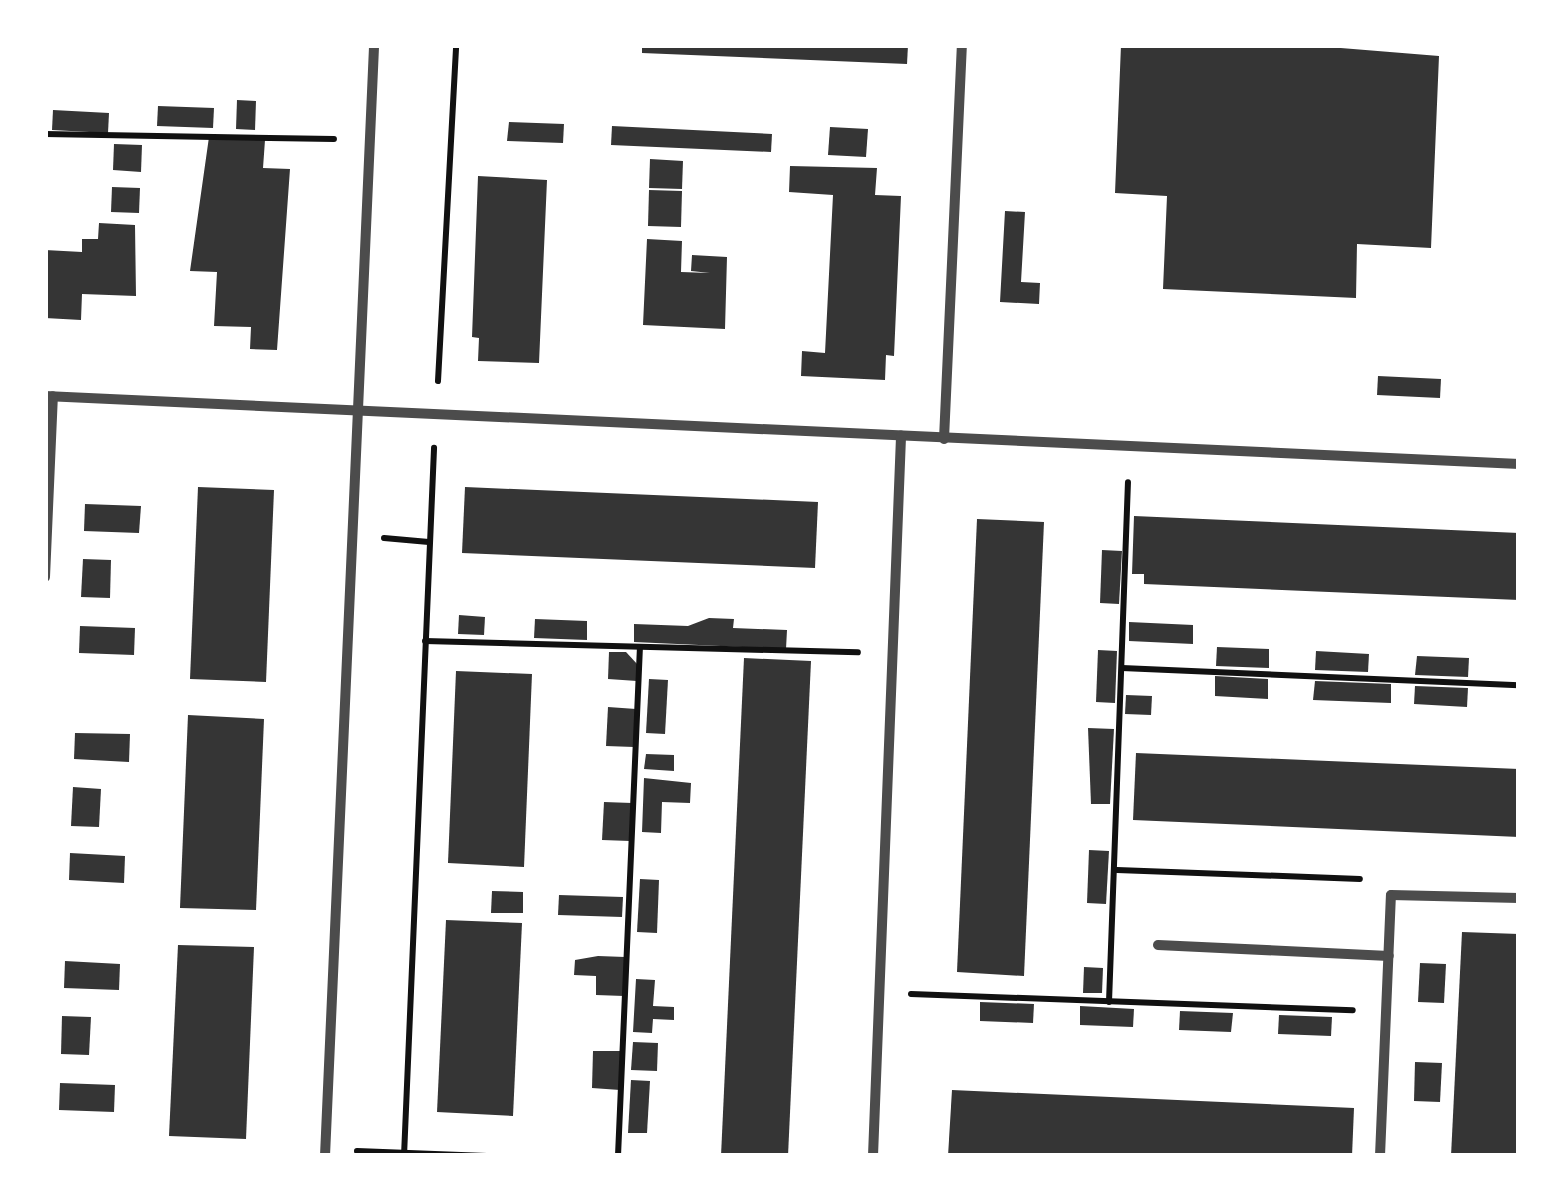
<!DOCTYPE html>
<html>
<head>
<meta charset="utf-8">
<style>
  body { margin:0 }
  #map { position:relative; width:1564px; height:1201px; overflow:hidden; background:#fff; font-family:"Work Sans",sans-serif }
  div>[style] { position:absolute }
  .building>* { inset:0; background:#353535 }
  .path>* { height:6px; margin:-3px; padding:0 3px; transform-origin:3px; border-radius:3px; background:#111 }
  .minor>* { height:10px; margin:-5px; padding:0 5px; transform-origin:5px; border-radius:5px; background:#4c4c4c }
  span { translate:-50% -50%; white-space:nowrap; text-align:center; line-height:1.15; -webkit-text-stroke:10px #fff; paint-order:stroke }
  .frame { position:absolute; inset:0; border:48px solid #fff; pointer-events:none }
</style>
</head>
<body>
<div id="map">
  <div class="building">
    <div style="clip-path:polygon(642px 45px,908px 45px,907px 64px,642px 53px)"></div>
    <div style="clip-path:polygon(1121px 45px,1304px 45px,1439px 56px,1431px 248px,1357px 244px,1356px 298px,1163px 289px,1167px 196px,1115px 193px)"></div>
    <div style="clip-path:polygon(237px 100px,256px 101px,255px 130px,236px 129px)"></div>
    <div style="clip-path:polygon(158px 106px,214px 108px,213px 128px,157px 126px)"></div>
    <div style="clip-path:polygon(53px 110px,109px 113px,108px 133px,52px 130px)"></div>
    <div style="clip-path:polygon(509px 122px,564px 124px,563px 143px,507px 141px)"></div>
    <div style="clip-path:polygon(612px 126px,772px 134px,771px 152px,611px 145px)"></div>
    <div style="clip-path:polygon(830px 127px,868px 129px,866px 157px,828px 155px)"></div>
    <div style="clip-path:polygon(209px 137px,265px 140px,263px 168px,290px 169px,277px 350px,250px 349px,251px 327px,214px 326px,217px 272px,190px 271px)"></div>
    <div style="clip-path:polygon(114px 144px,142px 145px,141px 172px,113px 170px)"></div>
    <div style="clip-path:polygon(650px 159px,683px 161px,682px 189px,649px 188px)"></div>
    <div style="clip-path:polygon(790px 166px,877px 168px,875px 195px,901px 196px,894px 356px,886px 355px,885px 380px,801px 376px,802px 351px,825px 353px,833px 195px,789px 192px)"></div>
    <div style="clip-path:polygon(478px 176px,547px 180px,539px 363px,478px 361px,479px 338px,472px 337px)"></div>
    <div style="clip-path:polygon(112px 187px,140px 188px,139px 213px,111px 212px)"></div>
    <div style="clip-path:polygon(649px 190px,682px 191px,681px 227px,648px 226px)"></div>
    <div style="clip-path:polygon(1005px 211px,1025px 212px,1021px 282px,1040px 283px,1039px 304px,1000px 302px)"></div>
    <div style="clip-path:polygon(99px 223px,135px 225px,136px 296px,82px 294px,81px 320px,45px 318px,45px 250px,82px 252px,82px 239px,98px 239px)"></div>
    <div style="clip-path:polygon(647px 239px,682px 241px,681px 272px,710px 273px,691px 271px,692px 255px,727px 257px,725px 329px,643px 325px)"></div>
    <div style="clip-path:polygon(1378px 376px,1441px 379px,1440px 398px,1377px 395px)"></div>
    <div style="clip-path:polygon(198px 487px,274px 490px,266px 682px,190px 679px)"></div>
    <div style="clip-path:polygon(465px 487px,818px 502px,815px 568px,462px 553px)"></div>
    <div style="clip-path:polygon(85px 504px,141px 506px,139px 533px,84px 531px)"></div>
    <div style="clip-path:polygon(1134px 516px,1519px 533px,1519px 600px,1144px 584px,1144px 574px,1132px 574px)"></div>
    <div style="clip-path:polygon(977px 519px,1044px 522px,1024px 976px,957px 972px)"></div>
    <div style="clip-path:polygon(1102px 550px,1122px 551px,1119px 604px,1100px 603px)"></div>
    <div style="clip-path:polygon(83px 559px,111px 560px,110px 598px,81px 597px)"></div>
    <div style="clip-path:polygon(459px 615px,485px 617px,484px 635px,458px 634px)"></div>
    <div style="clip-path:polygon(709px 618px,734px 619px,733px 628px,787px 630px,786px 649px,634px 642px,634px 624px,688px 626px)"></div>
    <div style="clip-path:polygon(535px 619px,587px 621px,587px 640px,534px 638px)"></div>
    <div style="clip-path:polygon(1129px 622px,1193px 625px,1193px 644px,1129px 641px)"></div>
    <div style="clip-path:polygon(80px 626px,135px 628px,134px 655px,79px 653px)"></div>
    <div style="clip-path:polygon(1217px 647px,1269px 649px,1269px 668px,1216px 666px)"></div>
    <div style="clip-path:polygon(1098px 650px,1117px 651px,1115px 703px,1096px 702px)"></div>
    <div style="clip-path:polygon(1316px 651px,1369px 654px,1368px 672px,1315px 670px)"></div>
    <div style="clip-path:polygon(609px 652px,626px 652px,638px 665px,637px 681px,608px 679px)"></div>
    <div style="clip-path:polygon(1417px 656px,1469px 658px,1468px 677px,1415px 675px)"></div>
    <div style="clip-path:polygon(744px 658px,811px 661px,788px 1156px,721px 1156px)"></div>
    <div style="clip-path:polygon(456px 671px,532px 674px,524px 867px,448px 863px)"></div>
    <div style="clip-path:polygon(1215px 676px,1268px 679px,1268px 699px,1215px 696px)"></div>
    <div style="clip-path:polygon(649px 679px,668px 680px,665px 734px,646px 733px)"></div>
    <div style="clip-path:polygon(1315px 681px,1391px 684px,1391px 703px,1313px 700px)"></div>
    <div style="clip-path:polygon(1415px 686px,1468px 688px,1467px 707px,1414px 704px)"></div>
    <div style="clip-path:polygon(1126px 695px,1152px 696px,1151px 715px,1125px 714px)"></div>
    <div style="clip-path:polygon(608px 707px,636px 709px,634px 747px,606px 746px)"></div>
    <div style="clip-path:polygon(188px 715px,264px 719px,256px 910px,180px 908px)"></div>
    <div style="clip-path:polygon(1088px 728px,1114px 729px,1110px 804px,1091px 804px)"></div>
    <div style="clip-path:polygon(75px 733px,130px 734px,129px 762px,74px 759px)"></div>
    <div style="clip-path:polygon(1136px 753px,1519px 769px,1519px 837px,1133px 820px)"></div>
    <div style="clip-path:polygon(646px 754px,674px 755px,674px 771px,644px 769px)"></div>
    <div style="clip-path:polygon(644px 778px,691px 783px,690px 803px,662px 802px,661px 833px,642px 832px)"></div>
    <div style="clip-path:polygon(73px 787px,101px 789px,99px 827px,71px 826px)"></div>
    <div style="clip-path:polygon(604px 802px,632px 803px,630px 841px,602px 840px)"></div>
    <div style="clip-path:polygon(1089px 850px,1109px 851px,1106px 904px,1087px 903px)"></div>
    <div style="clip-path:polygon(70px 853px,125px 856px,124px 883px,69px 880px)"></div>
    <div style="clip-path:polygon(640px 879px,659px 880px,657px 933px,637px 932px)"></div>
    <div style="clip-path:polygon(492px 891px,523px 892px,523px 913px,491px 913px)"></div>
    <div style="clip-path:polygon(559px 895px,623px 897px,622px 917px,558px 915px)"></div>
    <div style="clip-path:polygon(446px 920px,522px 923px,513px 1116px,437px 1112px)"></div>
    <div style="clip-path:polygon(1462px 932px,1519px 934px,1519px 1156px,1451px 1156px)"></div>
    <div style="clip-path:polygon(178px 945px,254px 947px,246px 1139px,169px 1136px)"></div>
    <div style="clip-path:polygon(598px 956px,625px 957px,624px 996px,596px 995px,596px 976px,574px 975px,575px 960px)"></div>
    <div style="clip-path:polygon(65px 961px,120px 964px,119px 990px,64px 988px)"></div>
    <div style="clip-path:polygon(1420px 963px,1446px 964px,1444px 1003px,1418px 1002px)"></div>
    <div style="clip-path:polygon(1084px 967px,1103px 968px,1102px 993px,1083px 993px)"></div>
    <div style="clip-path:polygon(636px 979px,655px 980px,653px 1006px,674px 1007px,674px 1020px,653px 1019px,652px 1033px,633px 1032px)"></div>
    <div style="clip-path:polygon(980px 1002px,1034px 1004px,1033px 1023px,980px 1021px)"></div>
    <div style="clip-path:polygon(1080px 1006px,1134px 1009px,1133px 1027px,1080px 1025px)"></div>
    <div style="clip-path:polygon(1180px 1011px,1233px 1013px,1231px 1032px,1179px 1030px)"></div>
    <div style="clip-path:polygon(1279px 1015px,1332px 1017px,1331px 1036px,1278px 1034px)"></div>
    <div style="clip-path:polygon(62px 1016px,91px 1017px,89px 1055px,61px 1054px)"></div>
    <div style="clip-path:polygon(633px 1042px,658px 1043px,657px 1071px,631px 1070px)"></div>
    <div style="clip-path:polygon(593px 1051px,621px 1051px,620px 1090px,592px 1088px)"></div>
    <div style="clip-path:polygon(1415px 1062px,1442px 1063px,1440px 1102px,1414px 1101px)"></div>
    <div style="clip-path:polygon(631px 1080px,650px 1081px,647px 1133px,628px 1133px)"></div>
    <div style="clip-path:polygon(60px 1083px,115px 1085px,114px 1112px,59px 1110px)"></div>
    <div style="clip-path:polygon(952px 1090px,1354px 1108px,1352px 1156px,948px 1156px)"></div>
  </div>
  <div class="path">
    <div style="left:45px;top:134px;width:289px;rotate:1deg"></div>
    <div style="left:438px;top:381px;width:336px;rotate:-86.9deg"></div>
    <div style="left:384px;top:538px;width:45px;rotate:5.1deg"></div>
    <div style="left:425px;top:641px;width:433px;rotate:1.5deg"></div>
    <div style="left:1122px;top:668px;width:397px;rotate:2.5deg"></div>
    <div style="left:1117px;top:870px;width:243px;rotate:2.1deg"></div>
    <div style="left:911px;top:994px;width:442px;rotate:2.1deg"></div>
    <div style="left:1109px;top:1002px;width:520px;rotate:-87.91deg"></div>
    <div style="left:357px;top:1151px;width:130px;rotate:2.2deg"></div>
    <div style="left:404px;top:1156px;width:709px;rotate:-87.57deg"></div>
    <div style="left:618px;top:1156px;width:509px;rotate:-87.53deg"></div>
  </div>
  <div class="minor">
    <div style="left:45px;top:396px;width:1476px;rotate:2.64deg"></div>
    <div style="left:944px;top:439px;width:394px;rotate:-87.4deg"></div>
    <div style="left:45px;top:577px;width:181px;rotate:-87.5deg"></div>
    <div style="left:1158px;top:945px;width:231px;rotate:2.7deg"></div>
    <div style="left:325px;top:1156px;width:1112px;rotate:-87.47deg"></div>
    <div style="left:873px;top:1156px;width:721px;rotate:-87.77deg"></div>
    <div style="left:1380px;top:1156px;width:261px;rotate:-87.6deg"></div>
    <div style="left:1391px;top:895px;width:128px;rotate:1.3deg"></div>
  </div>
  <div class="frame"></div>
</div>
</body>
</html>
